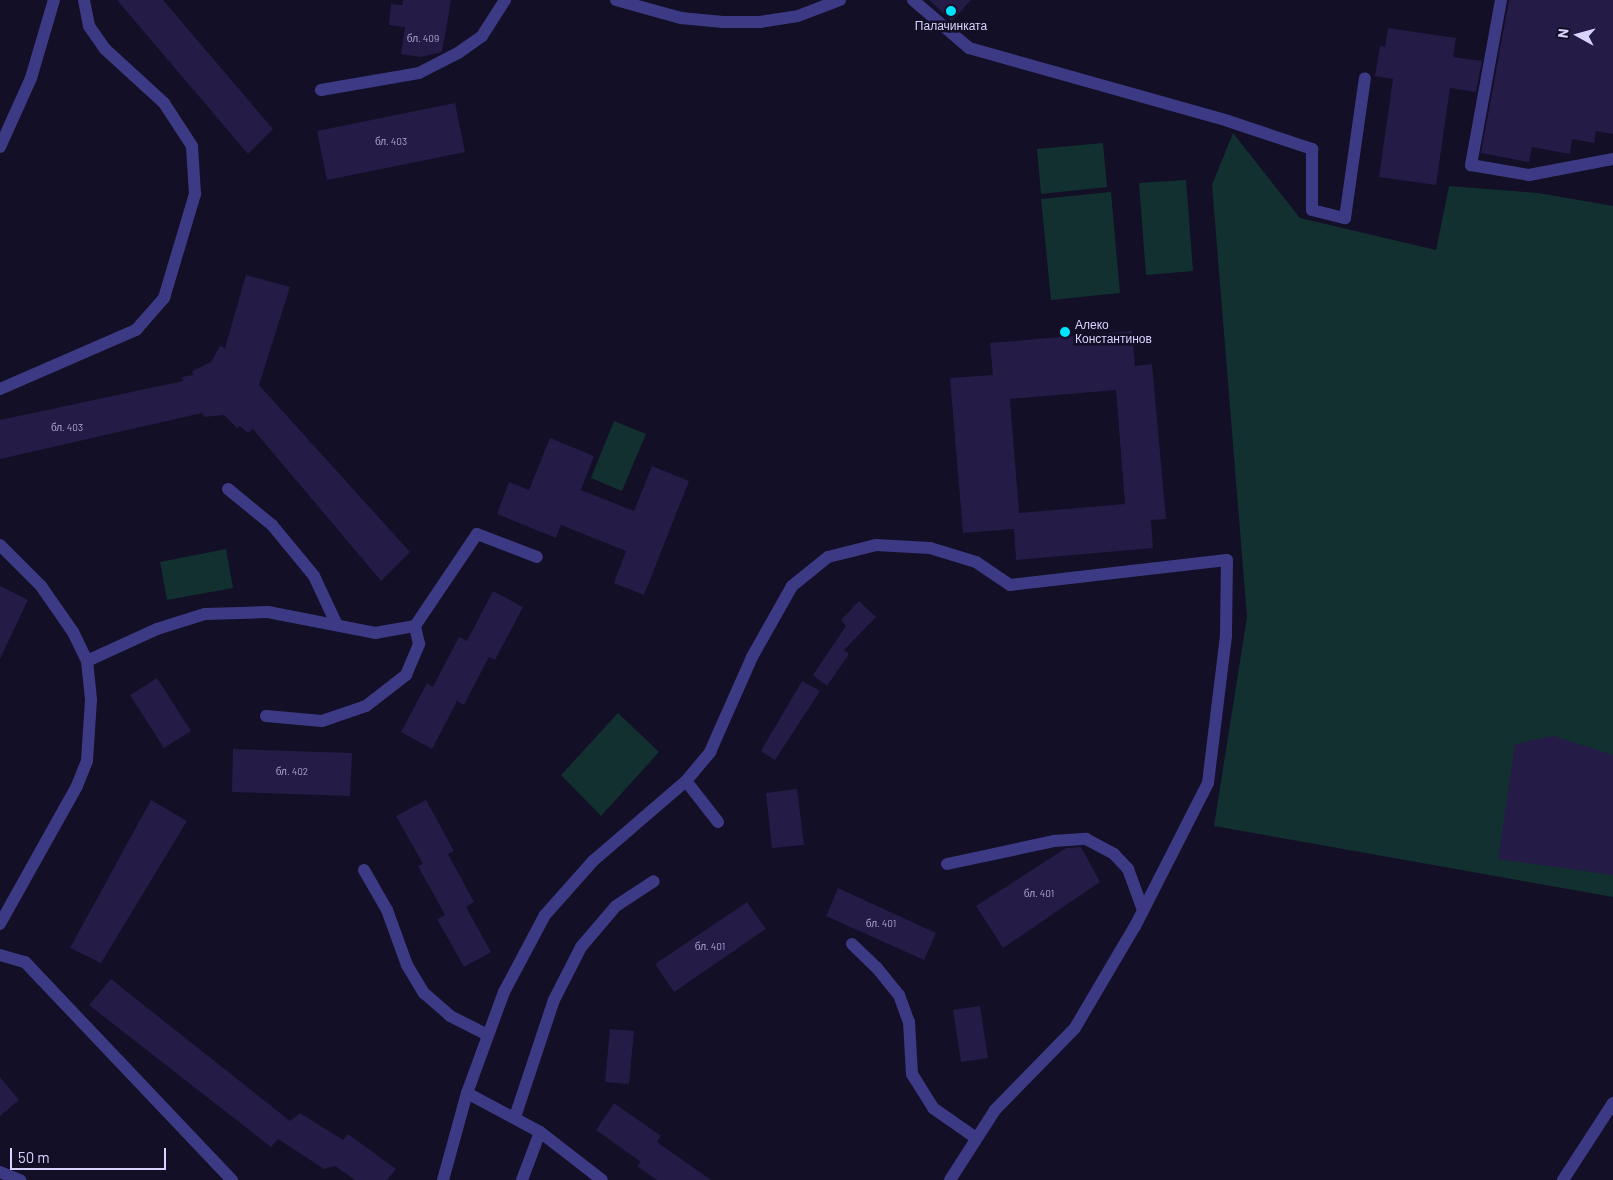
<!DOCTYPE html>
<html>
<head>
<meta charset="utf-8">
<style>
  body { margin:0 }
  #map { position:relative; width:1613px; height:1180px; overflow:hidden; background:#130f26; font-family:Barlow,sans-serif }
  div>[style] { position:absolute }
  .green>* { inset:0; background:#12302f }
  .building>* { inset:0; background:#241b47 }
  .minor>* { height:12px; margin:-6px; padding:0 6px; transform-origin:6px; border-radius:6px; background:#3d3a85 }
  .dots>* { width:14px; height:14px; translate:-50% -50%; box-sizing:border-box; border:2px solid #130f26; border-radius:50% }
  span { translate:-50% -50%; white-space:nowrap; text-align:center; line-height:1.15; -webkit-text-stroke:5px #130f26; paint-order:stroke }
  .number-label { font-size:10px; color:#aca6d1 }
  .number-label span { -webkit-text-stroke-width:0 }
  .poi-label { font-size:12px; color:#d9d4ff }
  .left { translate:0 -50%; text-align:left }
  .north { position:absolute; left:1553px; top:10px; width:50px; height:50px; -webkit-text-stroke:4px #130f26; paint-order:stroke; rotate:277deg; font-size:14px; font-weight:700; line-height:20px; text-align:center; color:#d9d4ff }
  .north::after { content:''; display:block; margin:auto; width:18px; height:22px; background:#d9d4ff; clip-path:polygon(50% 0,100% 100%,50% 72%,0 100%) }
  .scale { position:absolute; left:10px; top:1148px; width:156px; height:22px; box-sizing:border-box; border:2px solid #d9d4ff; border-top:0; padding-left:6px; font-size:15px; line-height:18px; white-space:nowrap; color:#d9d4ff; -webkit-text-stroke:4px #130f26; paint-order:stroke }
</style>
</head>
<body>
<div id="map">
  <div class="green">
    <div style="clip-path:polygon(1233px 133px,1300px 218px,1436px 250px,1449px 186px,1538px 193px,1613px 206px,1613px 897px,1214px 826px,1247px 617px,1212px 185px)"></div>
    <div style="clip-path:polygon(1103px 143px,1107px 187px,1041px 194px,1037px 149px)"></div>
    <div style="clip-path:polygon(1186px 180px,1193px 271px,1146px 275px,1139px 183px)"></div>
    <div style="clip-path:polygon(1111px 192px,1120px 293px,1051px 300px,1041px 199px)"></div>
    <div style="clip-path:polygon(614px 421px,646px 434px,622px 491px,591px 478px)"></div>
    <div style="clip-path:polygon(226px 549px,233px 588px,167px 600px,160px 562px)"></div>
    <div style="clip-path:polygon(618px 713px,659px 752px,601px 816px,561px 775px)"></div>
  </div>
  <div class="building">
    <div style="clip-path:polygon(117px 0,163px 0,273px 129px,248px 154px)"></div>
    <div style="clip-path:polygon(403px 0,451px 0,442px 52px,421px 57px,401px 54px,405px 27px,389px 25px,391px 4px,402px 5px)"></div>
    <div style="clip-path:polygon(929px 0,971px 0,952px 21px)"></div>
    <div style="clip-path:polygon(1509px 0,1613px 0,1613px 134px,1596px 131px,1594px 143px,1572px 139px,1570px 154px,1532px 147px,1529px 162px,1481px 153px)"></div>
    <div style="clip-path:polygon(1388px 28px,1456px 38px,1453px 57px,1482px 61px,1476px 92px,1450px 88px,1436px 185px,1379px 177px,1393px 79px,1375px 76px,1380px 46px,1385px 47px)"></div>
    <div style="clip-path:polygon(455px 103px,465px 152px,327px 180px,317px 131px)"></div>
    <div style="clip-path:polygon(246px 275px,290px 287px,259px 385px,410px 552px,381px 581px,253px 429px,248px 433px,240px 426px,237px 428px,224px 415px,204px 417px,202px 413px,0 459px,0 420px,183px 381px,182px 377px,193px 375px,192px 371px,211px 362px,220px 346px,225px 348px)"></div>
    <div style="clip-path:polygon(evenodd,1132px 331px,1135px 366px,1152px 364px,1166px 519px,1151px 520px,1153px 548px,1016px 560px,1014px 529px,963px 533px,950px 378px,993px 375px,990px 343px,1132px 331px,1116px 390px,1125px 504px,1019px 513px,1010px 399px,1116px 390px)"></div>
    <div style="clip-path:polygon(550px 438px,594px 456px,581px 490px,634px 511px,652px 466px,689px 481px,644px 595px,614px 583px,626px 551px,561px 525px,556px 538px,497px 514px,509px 482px,529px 490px)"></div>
    <div style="clip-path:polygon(0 586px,28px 600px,0 659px)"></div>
    <div style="clip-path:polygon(493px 591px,523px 607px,495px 660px,489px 657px,464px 705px,457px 701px,432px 749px,401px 732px,427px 683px,433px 687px,459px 637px,467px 641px)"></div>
    <div style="clip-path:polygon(859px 601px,876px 617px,844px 650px,849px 654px,827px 686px,813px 675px,846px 626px,841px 620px)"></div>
    <div style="clip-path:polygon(157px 678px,191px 731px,164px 748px,130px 695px)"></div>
    <div style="clip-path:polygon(802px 681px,820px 691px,775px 760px,761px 751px)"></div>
    <div style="clip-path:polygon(1553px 736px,1613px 755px,1613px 875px,1498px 859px,1515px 744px)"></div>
    <div style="clip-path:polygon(233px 749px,352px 753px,350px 796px,232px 792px)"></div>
    <div style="clip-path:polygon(797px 789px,804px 845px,772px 848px,766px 793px)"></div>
    <div style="clip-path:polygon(151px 800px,187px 821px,101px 963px,70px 948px)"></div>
    <div style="clip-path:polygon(426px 800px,454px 851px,448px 854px,474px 902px,466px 907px,491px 952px,464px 967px,437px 919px,445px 915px,418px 866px,423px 864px,396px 816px)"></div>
    <div style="clip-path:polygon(1081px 847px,1100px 882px,1003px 948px,976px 906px,1066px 848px)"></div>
    <div style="clip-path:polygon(838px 888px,936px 933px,924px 960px,826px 916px)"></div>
    <div style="clip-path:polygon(747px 902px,766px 929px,674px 992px,655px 964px)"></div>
    <div style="clip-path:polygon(111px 979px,290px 1121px,300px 1113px,343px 1140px,348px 1134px,396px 1169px,387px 1180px,355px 1180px,335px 1166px,324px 1169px,278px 1139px,271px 1147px,89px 1005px)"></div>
    <div style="clip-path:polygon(980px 1006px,988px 1058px,961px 1062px,953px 1010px)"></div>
    <div style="clip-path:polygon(610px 1029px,634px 1031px,629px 1084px,605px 1082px)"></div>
    <div style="clip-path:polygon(0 1077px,19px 1100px,0 1116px)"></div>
    <div style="clip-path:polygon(614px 1103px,661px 1136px,657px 1142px,711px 1180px,657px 1180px,637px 1166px,641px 1162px,596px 1130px)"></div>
  </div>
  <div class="minor">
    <div style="left:616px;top:0;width:67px;rotate:15.5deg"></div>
    <div style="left:681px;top:18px;width:42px;rotate:5.4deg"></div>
    <div style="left:723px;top:22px;width:37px"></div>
    <div style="left:760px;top:22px;width:38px;rotate:-9deg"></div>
    <div style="left:798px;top:16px;width:45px;rotate:-20.9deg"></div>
    <div style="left:913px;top:0;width:74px;rotate:40.6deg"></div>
    <div style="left:969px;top:48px;width:269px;rotate:15.7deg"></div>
    <div style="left:1228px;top:121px;width:89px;rotate:18.4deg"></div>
    <div style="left:1312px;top:149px;width:61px;rotate:90deg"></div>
    <div style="left:1312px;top:210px;width:34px;rotate:14deg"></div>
    <div style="left:1345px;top:218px;width:141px;rotate:-81.9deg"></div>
    <div style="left:1501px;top:0;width:168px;rotate:100.3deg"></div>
    <div style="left:1471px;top:165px;width:59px;rotate:9.8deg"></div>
    <div style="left:1529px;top:175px;width:86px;rotate:-10.8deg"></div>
    <div style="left:321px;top:90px;width:99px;rotate:-9.8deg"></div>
    <div style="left:419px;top:73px;width:44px;rotate:-27.1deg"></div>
    <div style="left:458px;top:53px;width:29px;rotate:-35deg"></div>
    <div style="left:482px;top:36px;width:43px;rotate:-57.4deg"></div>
    <div style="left:0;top:147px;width:76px;rotate:-65.8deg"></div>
    <div style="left:31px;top:78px;width:81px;rotate:-73.6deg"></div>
    <div style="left:0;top:389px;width:148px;rotate:-23.5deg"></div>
    <div style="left:136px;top:330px;width:43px;rotate:-48.8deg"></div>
    <div style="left:164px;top:298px;width:109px;rotate:-73.4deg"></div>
    <div style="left:195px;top:194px;width:48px;rotate:-93.6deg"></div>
    <div style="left:192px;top:146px;width:51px;rotate:-123.1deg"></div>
    <div style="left:164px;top:103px;width:80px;rotate:-137.5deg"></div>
    <div style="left:105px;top:49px;width:28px;rotate:-125deg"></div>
    <div style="left:89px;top:26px;width:26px;rotate:-101deg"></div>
    <div style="left:228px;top:489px;width:57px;rotate:39.3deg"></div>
    <div style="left:272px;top:525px;width:66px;rotate:50.5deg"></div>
    <div style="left:314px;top:576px;width:52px;rotate:64.9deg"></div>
    <div style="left:0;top:545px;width:58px;rotate:45deg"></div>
    <div style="left:41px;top:586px;width:56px;rotate:55.2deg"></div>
    <div style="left:73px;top:632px;width:32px;rotate:64deg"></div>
    <div style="left:87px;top:661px;width:39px;rotate:84deg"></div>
    <div style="left:91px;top:700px;width:61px;rotate:93.8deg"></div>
    <div style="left:87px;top:761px;width:27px;rotate:112deg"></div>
    <div style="left:77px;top:786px;width:158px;rotate:119.2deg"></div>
    <div style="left:87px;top:661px;width:77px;rotate:-24.6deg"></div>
    <div style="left:157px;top:629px;width:50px;rotate:-17.4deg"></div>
    <div style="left:205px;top:614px;width:63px;rotate:-1.8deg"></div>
    <div style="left:268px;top:612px;width:109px;rotate:11.1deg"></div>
    <div style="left:375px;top:633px;width:41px;rotate:-9.9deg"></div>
    <div style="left:415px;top:626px;width:111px;rotate:-56deg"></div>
    <div style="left:477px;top:534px;width:64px;rotate:21deg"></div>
    <div style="left:266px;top:716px;width:56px;rotate:5.1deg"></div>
    <div style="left:322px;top:721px;width:46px;rotate:-18.8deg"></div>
    <div style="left:366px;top:706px;width:51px;rotate:-37.8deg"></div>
    <div style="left:406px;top:675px;width:34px;rotate:-67deg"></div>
    <div style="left:419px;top:644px;width:18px;rotate:-103deg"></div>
    <div style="left:686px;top:781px;width:52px;rotate:52deg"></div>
    <div style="left:947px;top:864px;width:109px;rotate:-12.1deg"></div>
    <div style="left:1054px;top:841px;width:32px;rotate:-4deg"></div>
    <div style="left:1086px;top:839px;width:32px;rotate:28deg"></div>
    <div style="left:1114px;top:854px;width:21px;rotate:47deg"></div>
    <div style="left:1128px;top:869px;width:44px;rotate:69.9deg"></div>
    <div style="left:364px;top:870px;width:46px;rotate:60.1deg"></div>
    <div style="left:387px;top:910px;width:59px;rotate:70deg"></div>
    <div style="left:407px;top:965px;width:33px;rotate:59deg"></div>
    <div style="left:424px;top:993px;width:35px;rotate:41deg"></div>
    <div style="left:450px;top:1016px;width:42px;rotate:26.6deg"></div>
    <div style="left:852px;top:944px;width:35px;rotate:44deg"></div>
    <div style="left:877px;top:968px;width:35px;rotate:51deg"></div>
    <div style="left:899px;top:995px;width:29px;rotate:70deg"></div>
    <div style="left:909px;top:1022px;width:52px;rotate:86.7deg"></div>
    <div style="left:912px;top:1074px;width:40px;rotate:58deg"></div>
    <div style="left:933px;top:1108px;width:52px;rotate:34.9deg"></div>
    <div style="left:0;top:955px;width:26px;rotate:16deg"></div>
    <div style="left:25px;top:962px;width:301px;rotate:46.5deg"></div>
    <div style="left:467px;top:1093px;width:83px;rotate:28.1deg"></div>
    <div style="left:540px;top:1132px;width:78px;rotate:37.7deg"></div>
    <div style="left:515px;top:1117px;width:123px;rotate:-71.6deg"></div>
    <div style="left:554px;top:1000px;width:59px;rotate:-63deg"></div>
    <div style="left:581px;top:947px;width:54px;rotate:-49.5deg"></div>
    <div style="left:616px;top:906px;width:45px;rotate:-33.3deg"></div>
    <div style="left:0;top:1172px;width:22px;rotate:22deg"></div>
    <div style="left:443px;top:1180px;width:90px;rotate:-74.6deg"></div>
    <div style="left:467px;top:1093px;width:108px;rotate:-69.9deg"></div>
    <div style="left:504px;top:992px;width:87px;rotate:-62deg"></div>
    <div style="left:545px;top:915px;width:72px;rotate:-48.4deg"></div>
    <div style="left:593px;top:861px;width:123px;rotate:-40.7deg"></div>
    <div style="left:686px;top:781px;width:38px;rotate:-50deg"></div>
    <div style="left:710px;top:752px;width:104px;rotate:-66.1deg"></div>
    <div style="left:752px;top:657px;width:81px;rotate:-60.6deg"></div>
    <div style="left:792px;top:586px;width:46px;rotate:-38.9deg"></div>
    <div style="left:828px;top:557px;width:49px;rotate:-14deg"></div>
    <div style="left:876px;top:545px;width:54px;rotate:3.2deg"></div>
    <div style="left:930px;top:548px;width:48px;rotate:16.9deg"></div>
    <div style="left:976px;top:562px;width:41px;rotate:34.1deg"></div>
    <div style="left:1010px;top:585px;width:218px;rotate:-6.6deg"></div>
    <div style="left:1227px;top:560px;width:76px;rotate:90.8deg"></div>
    <div style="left:1226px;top:636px;width:148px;rotate:97deg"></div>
    <div style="left:1208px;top:783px;width:161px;rotate:117deg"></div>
    <div style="left:1135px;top:926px;width:118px;rotate:120.5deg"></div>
    <div style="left:1075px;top:1028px;width:115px;rotate:134.3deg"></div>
    <div style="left:995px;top:1110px;width:83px;rotate:122.7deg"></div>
    <div style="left:522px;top:1180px;width:51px;rotate:-69.4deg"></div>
    <div style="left:1563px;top:1180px;width:92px;rotate:-57deg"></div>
  </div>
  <div class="dots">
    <div style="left:951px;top:11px;background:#00e5ff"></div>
    <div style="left:1065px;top:332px;background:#00e5ff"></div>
  </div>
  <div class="number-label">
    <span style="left:423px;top:39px">бл. 409</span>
    <span style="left:391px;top:142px">бл. 403</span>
    <span style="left:67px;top:428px">бл. 403</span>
    <span style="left:292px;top:772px">бл. 402</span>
    <span style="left:1039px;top:894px">бл. 401</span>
    <span style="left:881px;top:924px">бл. 401</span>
    <span style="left:710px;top:947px">бл. 401</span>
  </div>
  <div class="poi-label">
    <span style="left:951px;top:26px">Палачинката</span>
    <span class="left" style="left:1075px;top:332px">Алеко<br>Константинов</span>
  </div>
  <div class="north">N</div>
  <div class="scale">50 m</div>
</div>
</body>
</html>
